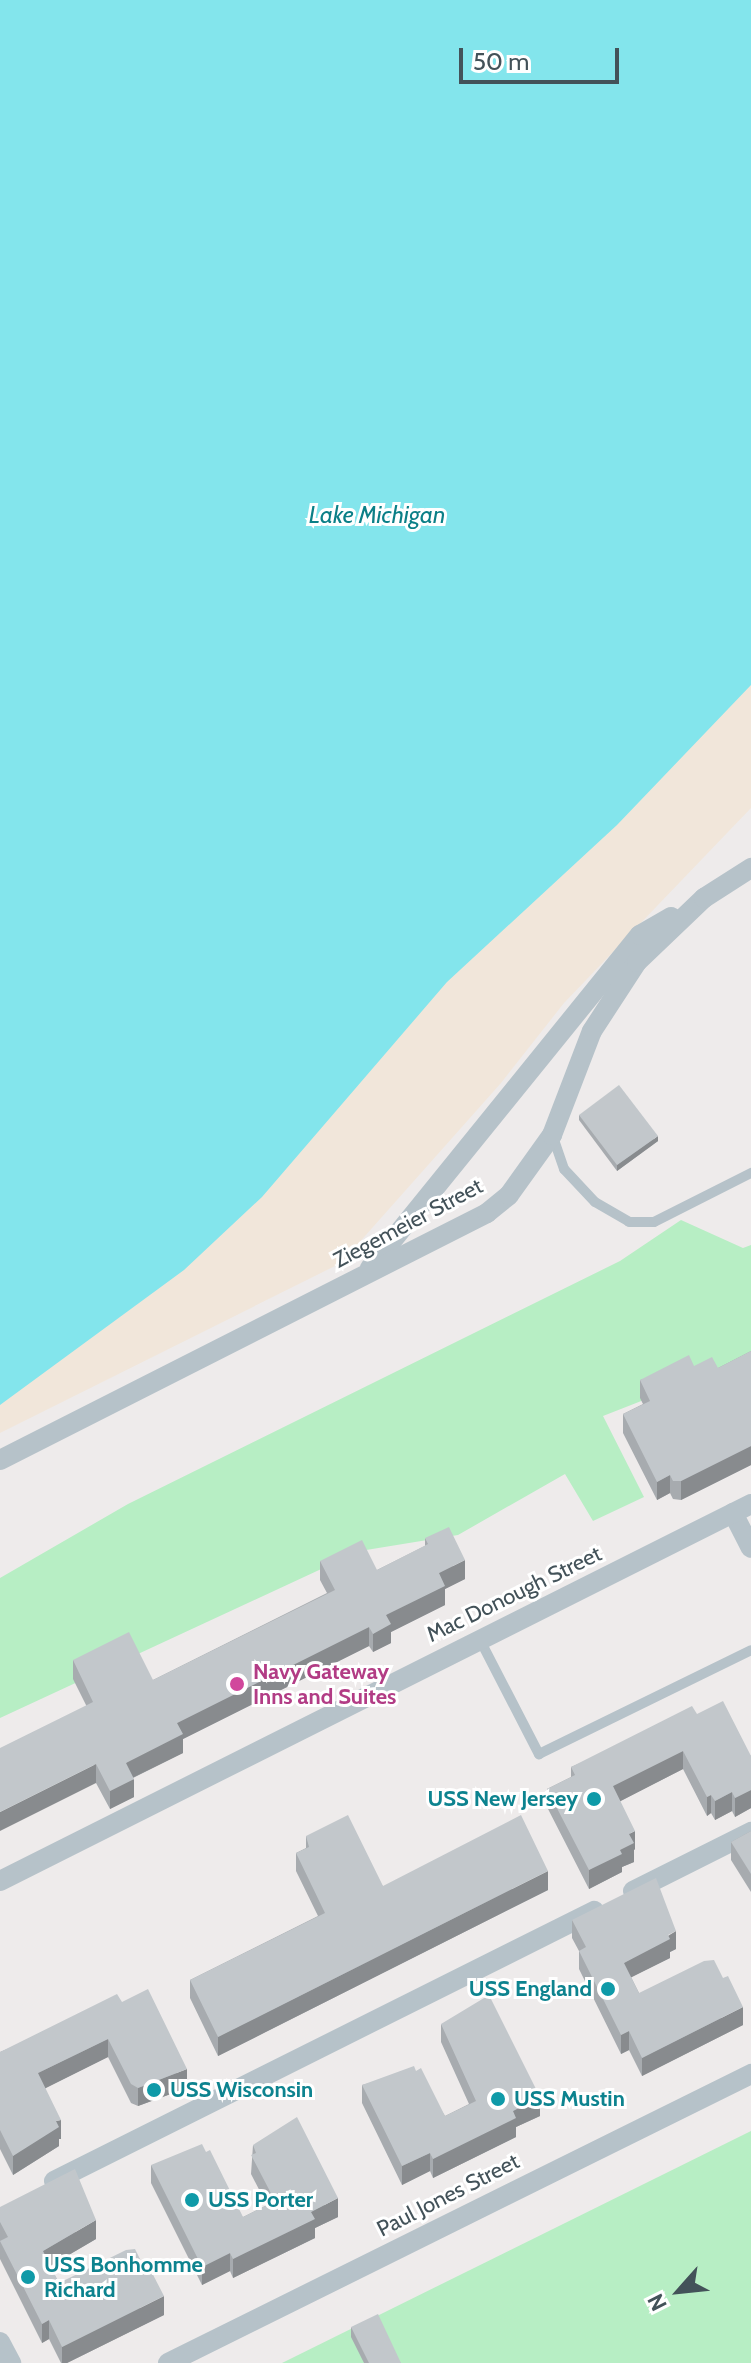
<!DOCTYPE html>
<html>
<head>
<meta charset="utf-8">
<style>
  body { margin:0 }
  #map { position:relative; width:751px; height:2363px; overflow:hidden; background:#eeebeb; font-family:Cabin,sans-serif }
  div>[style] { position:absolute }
  .green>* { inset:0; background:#b7eec4 }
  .sand>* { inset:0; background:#f1e6da }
  .water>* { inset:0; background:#83e5ec }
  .lane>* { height:10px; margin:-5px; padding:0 5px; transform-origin:5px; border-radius:5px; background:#b6c2c9 }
  .street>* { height:20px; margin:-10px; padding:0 10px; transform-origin:10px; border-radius:10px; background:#b6c2c9 }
  .wall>* { inset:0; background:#a7abaf }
  .shaded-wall>* { inset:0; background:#888b8e }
  .building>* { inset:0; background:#c2c7cb }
  .dots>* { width:22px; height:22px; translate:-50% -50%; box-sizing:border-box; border:4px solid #fff; border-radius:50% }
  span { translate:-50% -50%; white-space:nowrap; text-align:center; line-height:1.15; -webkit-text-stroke:6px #fff; paint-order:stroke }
  .street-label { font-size:22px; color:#435259 }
  .hotel-label { font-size:22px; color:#b23c85; font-weight:700 }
  .left { translate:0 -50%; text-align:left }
  .culture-label { font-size:22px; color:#0d838f; font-weight:700 }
  .right { translate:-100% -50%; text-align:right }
  .water-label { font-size:24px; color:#0b7f87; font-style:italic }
  .north { position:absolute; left:639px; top:2251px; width:80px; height:80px; -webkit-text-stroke:6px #fff; paint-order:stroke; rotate:243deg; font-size:22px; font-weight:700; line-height:32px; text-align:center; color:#435259 }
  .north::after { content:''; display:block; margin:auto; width:28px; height:36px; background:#435259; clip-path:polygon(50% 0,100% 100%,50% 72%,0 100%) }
  .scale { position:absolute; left:459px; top:48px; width:160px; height:36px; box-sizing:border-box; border:4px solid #435259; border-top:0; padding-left:10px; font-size:24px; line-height:28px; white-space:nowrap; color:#435259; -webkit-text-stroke:6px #fff; paint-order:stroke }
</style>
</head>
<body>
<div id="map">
  <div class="green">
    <div style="clip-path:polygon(681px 1220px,743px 1248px,751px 1245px,751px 1358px,603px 1416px,644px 1497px,593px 1521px,565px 1474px,458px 1535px,360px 1551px,0 1718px,0 1578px,128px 1504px,620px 1261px)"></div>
    <div style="clip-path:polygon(751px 2131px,751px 2363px,282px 2363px)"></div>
  </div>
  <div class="sand">
    <div style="clip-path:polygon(751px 308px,751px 808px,564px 1003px,501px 1083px,341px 1263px,0 1433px,0 1176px)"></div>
  </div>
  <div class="water">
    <div style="clip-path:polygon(0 0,751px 0,751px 685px,617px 825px,447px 982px,262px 1197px,184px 1270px,0 1405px)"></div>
  </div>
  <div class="lane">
    <div style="left:553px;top:1137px;width:34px;rotate:71deg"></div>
    <div style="left:564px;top:1169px;width:45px;rotate:46.8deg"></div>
    <div style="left:595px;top:1202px;width:39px;rotate:30deg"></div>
    <div style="left:629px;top:1222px;width:25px"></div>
    <div style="left:654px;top:1222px;width:109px;rotate:-26.8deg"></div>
    <div style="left:479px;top:1638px;width:131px;rotate:62.7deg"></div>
    <div style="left:539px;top:1754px;width:236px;rotate:-26.1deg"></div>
  </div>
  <div class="street">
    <div style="left:370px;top:1268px;width:429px;rotate:-51deg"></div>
    <div style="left:640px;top:935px;width:36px;rotate:-30deg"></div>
    <div style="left:0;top:1460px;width:546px;rotate:-26.89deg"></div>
    <div style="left:487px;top:1213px;width:28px;rotate:-39deg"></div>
    <div style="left:509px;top:1195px;width:74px;rotate:-54.4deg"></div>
    <div style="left:552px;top:1135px;width:111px;rotate:-69deg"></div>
    <div style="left:592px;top:1031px;width:82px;rotate:-56.9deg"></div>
    <div style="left:637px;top:962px;width:93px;rotate:-43.7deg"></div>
    <div style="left:704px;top:898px;width:56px;rotate:-32.6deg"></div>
    <div style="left:733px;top:1513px;width:39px;rotate:63deg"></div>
    <div style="left:0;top:1881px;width:840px;rotate:-26.66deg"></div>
    <div style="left:633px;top:1891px;width:132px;rotate:-26.6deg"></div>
    <div style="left:54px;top:2181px;width:604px;rotate:-26.57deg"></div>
    <div style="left:0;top:2342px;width:24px;rotate:62deg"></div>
    <div style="left:168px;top:2363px;width:651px;rotate:-26.37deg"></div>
  </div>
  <div class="wall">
    <div style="clip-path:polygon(579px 1115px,658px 1141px,617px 1171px,579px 1120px)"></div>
    <div style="clip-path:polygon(751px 1351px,751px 1465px,681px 1500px,673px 1499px,670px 1493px,657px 1500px,623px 1433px,623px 1414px,643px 1404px,640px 1398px,640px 1380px,694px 1366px,718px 1368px)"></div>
    <div style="clip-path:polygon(425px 1538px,465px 1579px,445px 1589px,445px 1605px,391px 1632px,391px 1643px,373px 1652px,369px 1646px,183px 1739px,183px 1753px,133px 1778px,134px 1797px,110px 1809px,96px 1783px,86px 1705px,73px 1679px,73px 1660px,153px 1680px,327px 1593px,320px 1580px,320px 1561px,377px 1570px,425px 1546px)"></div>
    <div style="clip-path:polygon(697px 1714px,751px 1756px,751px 1808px,735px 1817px,732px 1811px,715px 1820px,711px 1813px,707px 1816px,683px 1769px,620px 1801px,635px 1849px,634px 1850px,634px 1862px,622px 1867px,622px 1872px,589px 1889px,547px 1807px,547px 1789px,571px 1777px,571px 1767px)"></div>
    <div style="clip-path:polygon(751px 1831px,751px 1892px,731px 1860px,731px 1842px)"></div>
    <div style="clip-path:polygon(306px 1836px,383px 1886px,548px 1890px,218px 2056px,190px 1998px,190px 1980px,318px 1916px,296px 1871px,296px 1853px,306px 1848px)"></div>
    <div style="clip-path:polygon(572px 1920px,676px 1949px,670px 1952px,670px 1958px,631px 1977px,639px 1993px,743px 2025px,642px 2076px,629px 2050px,621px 2054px,579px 1969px,579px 1951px,572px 1938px)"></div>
    <div style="clip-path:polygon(122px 2002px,187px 2088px,138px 2106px,131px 2103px,108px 2057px,45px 2088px,61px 2139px,59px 2139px,59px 2146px,13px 2175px,0 2149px,0 2052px)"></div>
    <div style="clip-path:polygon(441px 2024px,540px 2116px,516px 2127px,516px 2137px,433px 2178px,430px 2171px,402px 2185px,362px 2103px,362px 2085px,416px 2071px,445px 2116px,469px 2104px,441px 2042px)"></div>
    <div style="clip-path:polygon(253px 2145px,338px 2217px,315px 2228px,315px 2238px,233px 2278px,230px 2271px,202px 2285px,151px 2183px,151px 2165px,243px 2217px,267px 2205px,251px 2174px)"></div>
    <div style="clip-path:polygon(0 2207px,96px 2239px,50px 2266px,59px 2283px,164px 2315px,67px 2363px,61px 2363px,49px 2339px,42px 2343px,0 2259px)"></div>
    <div style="clip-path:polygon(351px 2327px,401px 2363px,364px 2363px,351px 2337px)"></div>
  </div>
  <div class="shaded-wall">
    <div style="clip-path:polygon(658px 1136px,658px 1141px,617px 1171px,617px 1165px)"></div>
    <div style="clip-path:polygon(751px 1446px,751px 1465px,681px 1500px,681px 1481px)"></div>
    <div style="clip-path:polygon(670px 1475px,670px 1493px,657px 1500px,657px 1482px)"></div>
    <div style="clip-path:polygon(465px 1560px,465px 1579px,445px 1589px,445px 1605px,391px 1632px,391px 1643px,373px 1652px,373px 1634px,386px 1615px,439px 1573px)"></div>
    <div style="clip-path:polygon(369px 1627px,369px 1646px,183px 1739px,183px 1753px,126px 1781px,126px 1763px,177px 1723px)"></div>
    <div style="clip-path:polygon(683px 1751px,683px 1769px,613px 1805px,613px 1786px)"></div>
    <div style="clip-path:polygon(96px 1764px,96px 1783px,0 1831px,0 1812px)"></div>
    <div style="clip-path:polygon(134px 1779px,134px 1797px,110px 1809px,110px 1791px)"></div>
    <div style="clip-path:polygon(751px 1790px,751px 1808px,735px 1817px,735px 1798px)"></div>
    <div style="clip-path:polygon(732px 1792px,732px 1811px,715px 1820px,715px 1801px)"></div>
    <div style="clip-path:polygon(711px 1795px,711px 1813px,707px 1816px,707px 1797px)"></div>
    <div style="clip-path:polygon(635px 1831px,635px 1849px,634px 1850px,634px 1862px,622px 1867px,622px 1872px,589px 1889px,589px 1870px,620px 1850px,629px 1834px)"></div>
    <div style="clip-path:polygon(548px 1871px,548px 1890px,218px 2056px,218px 2037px)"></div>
    <div style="clip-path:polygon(676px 1931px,676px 1949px,670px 1952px,670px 1958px,624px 1981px,624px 1963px)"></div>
    <div style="clip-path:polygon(743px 2007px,743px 2025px,642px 2076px,642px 2058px)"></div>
    <div style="clip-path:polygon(629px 2031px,629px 2050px,621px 2054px,621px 2035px)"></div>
    <div style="clip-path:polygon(108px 2039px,108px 2057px,38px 2092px,38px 2073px)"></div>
    <div style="clip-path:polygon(187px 2069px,187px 2088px,138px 2106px,138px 2088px)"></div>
    <div style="clip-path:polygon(540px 2097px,540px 2116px,516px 2127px,516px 2137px,433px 2178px,433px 2159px,513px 2111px)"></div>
    <div style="clip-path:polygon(61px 2120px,61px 2139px,59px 2139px,59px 2146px,13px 2175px,13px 2156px,56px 2121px)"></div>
    <div style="clip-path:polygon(430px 2153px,430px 2171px,402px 2185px,402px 2166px)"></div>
    <div style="clip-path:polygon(338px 2198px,338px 2217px,315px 2228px,315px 2238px,233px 2278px,233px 2259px,311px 2212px)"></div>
    <div style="clip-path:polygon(96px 2220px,96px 2239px,43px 2270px,43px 2251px)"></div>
    <div style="clip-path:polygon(230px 2253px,230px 2271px,202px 2285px,202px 2267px)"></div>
    <div style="clip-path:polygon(164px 2296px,164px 2315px,67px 2363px,62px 2363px,62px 2347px)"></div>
    <div style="clip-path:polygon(49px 2320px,49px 2339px,42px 2343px,42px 2324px)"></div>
  </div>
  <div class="building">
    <div style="clip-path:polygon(619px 1085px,658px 1136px,617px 1165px,579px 1115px)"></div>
    <div style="clip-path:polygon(751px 1351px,751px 1446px,681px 1481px,673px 1481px,670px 1475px,657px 1482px,623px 1414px,650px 1401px,640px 1380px,689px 1355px,694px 1366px,712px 1357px,718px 1368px)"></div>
    <div style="clip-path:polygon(449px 1527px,465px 1560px,439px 1573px,445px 1586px,386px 1615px,391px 1624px,373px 1634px,369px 1627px,177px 1723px,183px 1734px,126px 1763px,134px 1779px,110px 1791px,96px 1764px,0 1812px,0 1748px,93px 1702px,73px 1660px,129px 1632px,153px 1680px,335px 1590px,320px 1561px,362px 1540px,377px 1570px,428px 1544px,425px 1538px)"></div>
    <div style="clip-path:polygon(723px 1701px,751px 1756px,751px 1790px,735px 1798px,732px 1792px,715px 1801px,711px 1795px,707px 1797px,683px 1751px,613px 1786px,635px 1831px,629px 1834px,634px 1843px,620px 1850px,622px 1854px,589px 1870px,547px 1789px,575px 1775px,571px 1767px,692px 1706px,697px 1714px)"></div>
    <div style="clip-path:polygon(348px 1815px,383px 1886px,521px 1815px,548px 1871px,218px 2037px,190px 1980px,325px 1913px,296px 1853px,309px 1847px,306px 1836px)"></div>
    <div style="clip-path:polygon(751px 1831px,751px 1874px,731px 1842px)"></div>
    <div style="clip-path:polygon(656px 1878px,676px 1931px,668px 1935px,670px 1939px,624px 1963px,639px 1993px,704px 1961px,714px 1960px,723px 1978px,728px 1976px,743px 2007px,642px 2058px,629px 2031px,621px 2035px,579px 1951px,586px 1947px,572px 1920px)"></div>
    <div style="clip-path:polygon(148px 1989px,187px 2069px,138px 2088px,131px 2084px,108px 2039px,38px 2073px,61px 2120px,56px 2121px,59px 2127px,13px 2156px,0 2130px,0 2052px,117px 1994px,122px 2002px)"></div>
    <div style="clip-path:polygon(489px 1995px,540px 2097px,513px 2111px,516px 2118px,433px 2159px,430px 2153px,402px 2166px,362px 2085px,414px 2066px,416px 2071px,421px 2068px,445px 2116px,476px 2101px,441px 2024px)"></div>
    <div style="clip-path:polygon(297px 2117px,338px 2198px,311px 2212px,315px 2219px,233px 2259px,230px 2253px,202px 2267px,151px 2165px,202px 2144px,206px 2152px,210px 2150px,243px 2217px,275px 2201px,251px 2155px,256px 2153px,253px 2145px)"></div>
    <div style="clip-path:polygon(75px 2169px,96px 2220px,43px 2251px,59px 2283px,126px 2250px,135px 2249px,144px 2267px,148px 2265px,164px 2296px,62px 2347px,49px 2320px,42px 2324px,0 2241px,8px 2237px,0 2222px,0 2207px)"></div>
    <div style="clip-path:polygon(378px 2314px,401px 2363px,369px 2363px,351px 2327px)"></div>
  </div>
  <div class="dots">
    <div style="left:237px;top:1684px;background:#d1479c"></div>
    <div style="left:594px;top:1799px;background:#0f9aa8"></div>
    <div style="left:608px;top:1989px;background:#0f9aa8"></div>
    <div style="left:154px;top:2090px;background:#0f9aa8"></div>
    <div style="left:498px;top:2099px;background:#0f9aa8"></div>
    <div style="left:192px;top:2200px;background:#0f9aa8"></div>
    <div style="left:28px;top:2277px;background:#0f9aa8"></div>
  </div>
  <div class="street-label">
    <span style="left:408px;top:1223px;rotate:-28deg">Ziegemeier Street</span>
    <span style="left:514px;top:1594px;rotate:-26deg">Mac Donough Street</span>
    <span style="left:448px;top:2195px;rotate:-27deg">Paul Jones Street</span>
  </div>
  <div class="hotel-label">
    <span class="left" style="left:253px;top:1684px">Navy Gateway<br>Inns and Suites</span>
  </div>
  <div class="culture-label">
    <span class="right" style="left:578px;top:1799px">USS New Jersey</span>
    <span class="right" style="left:592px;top:1989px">USS England</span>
    <span class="left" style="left:170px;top:2090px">USS Wisconsin</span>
    <span class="left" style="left:514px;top:2099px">USS Mustin</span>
    <span class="left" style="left:208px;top:2200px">USS Porter</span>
    <span class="left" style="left:44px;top:2277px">USS Bonhomme<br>Richard</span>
  </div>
  <div class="water-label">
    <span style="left:377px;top:515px">Lake Michigan</span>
  </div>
  <div class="north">N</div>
  <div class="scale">50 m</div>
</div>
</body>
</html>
